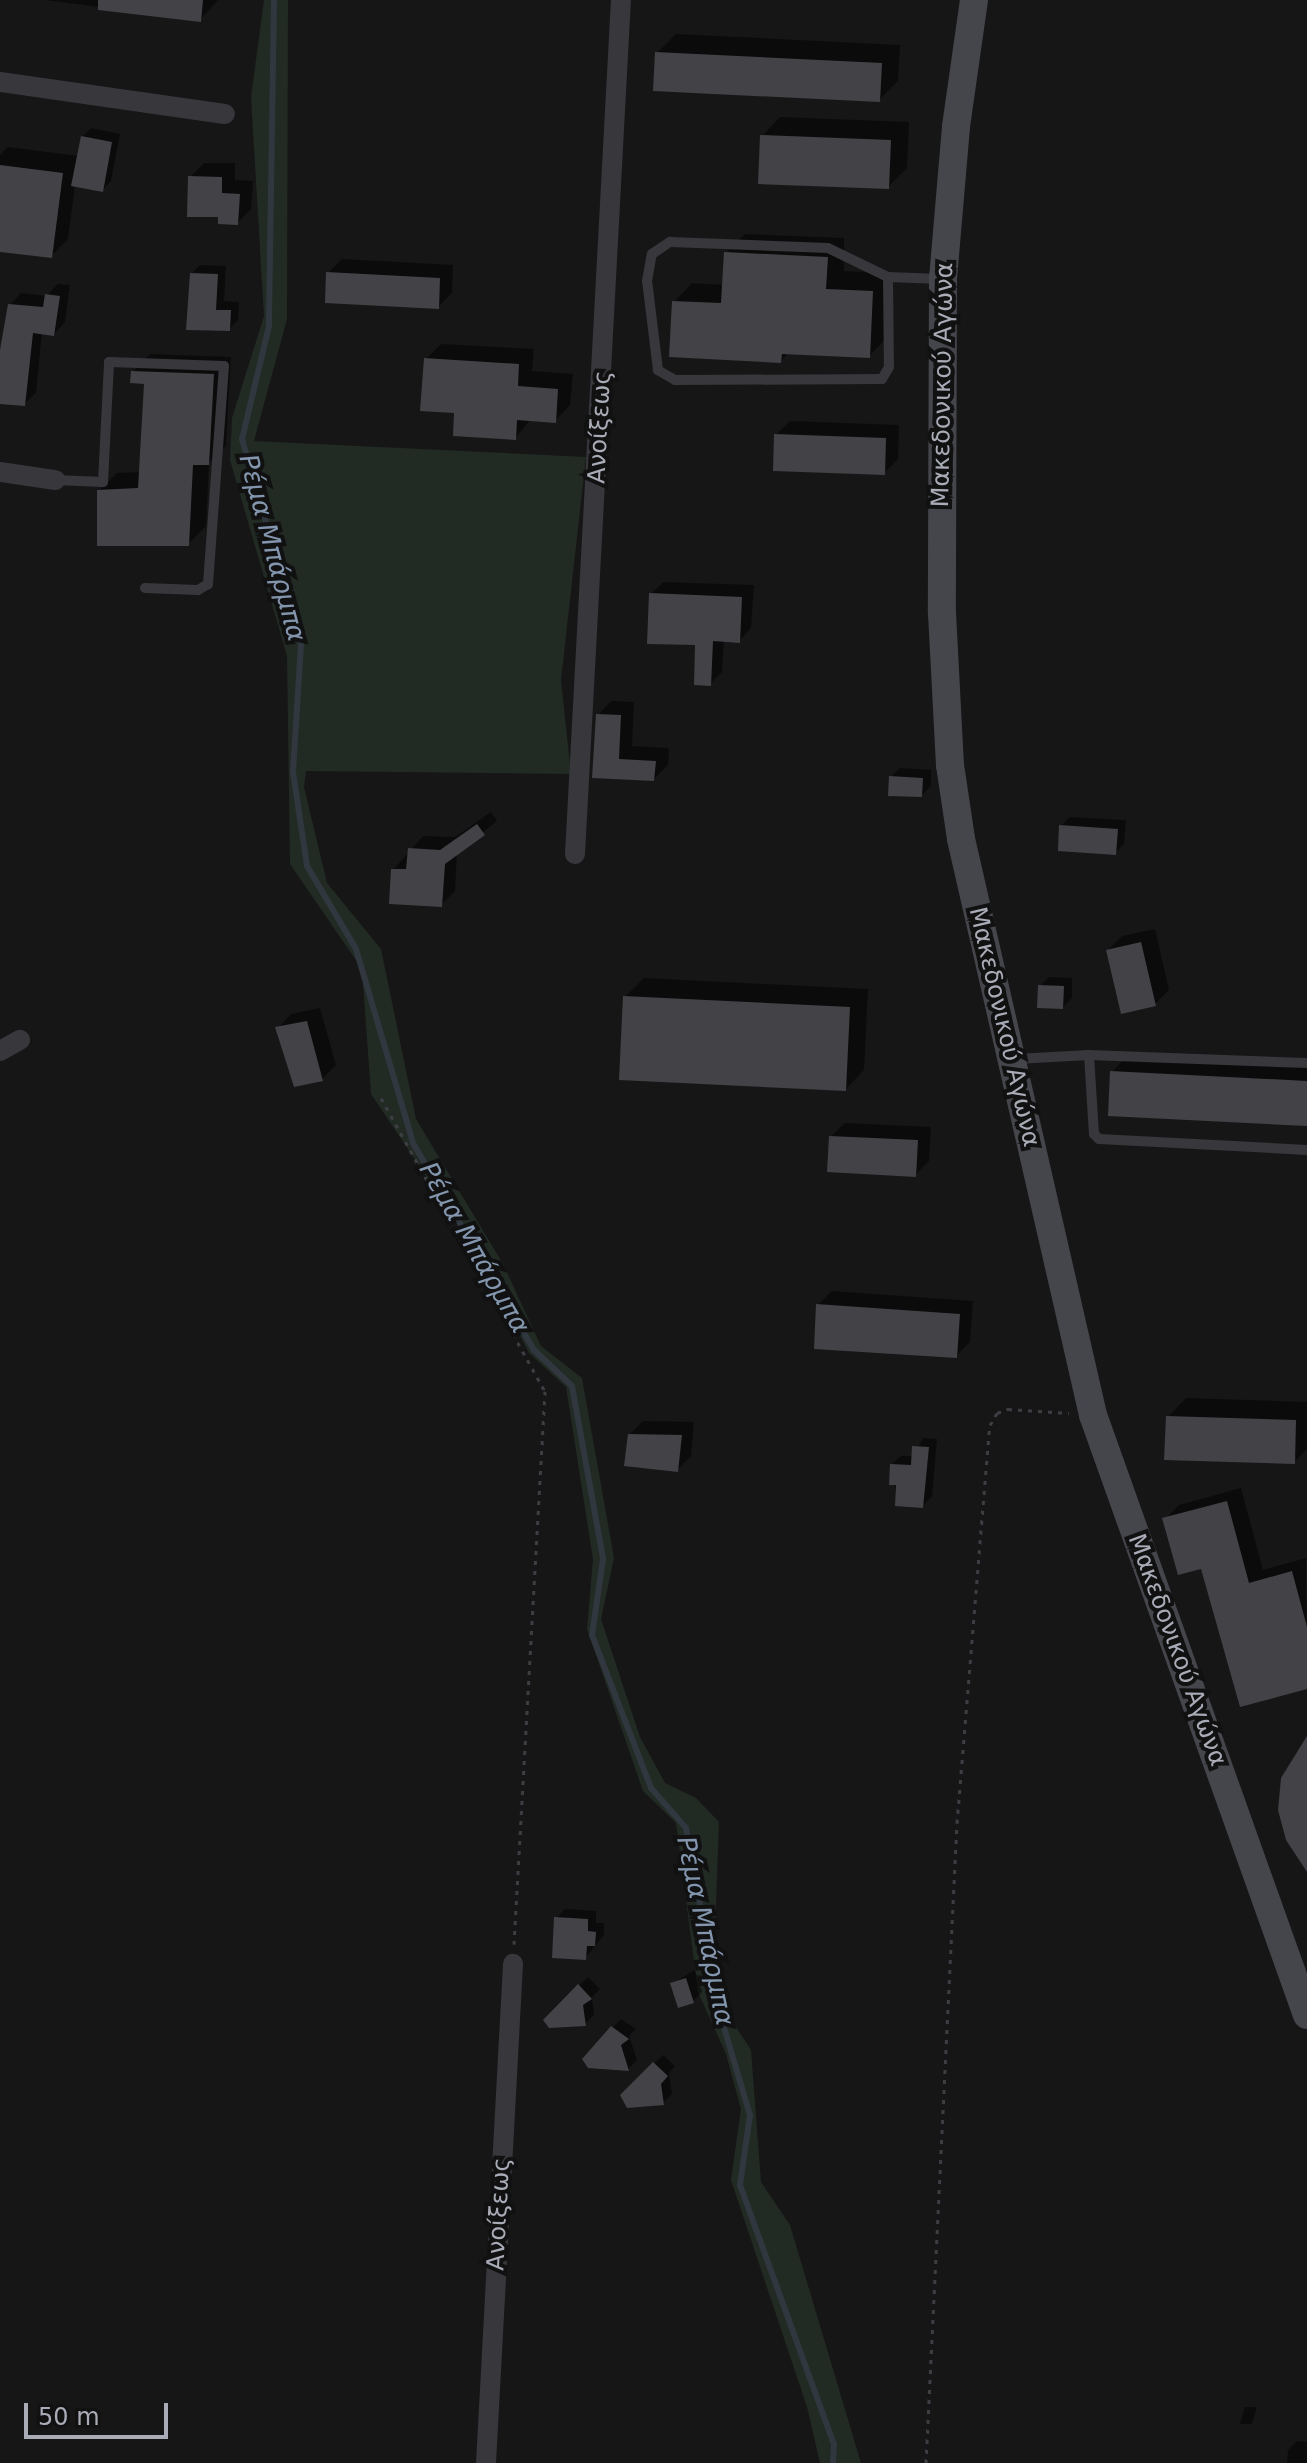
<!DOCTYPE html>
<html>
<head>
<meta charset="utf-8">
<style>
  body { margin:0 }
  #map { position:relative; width:1307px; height:2463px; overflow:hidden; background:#161617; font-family:"DejaVu Sans",sans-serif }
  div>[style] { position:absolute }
  .green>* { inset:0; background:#222a24 }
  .shadow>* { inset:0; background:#0007 }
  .stream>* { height:6px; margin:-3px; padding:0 3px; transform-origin:3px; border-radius:3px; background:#30373f }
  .building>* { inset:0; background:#434347 }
  .path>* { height:3px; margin-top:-1.5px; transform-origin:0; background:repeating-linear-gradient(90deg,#3d3e43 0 4px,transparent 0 10px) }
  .lane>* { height:10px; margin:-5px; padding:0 5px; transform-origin:5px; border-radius:5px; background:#37373c }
  .street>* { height:20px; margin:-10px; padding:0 10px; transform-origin:10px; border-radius:10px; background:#37373c }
  .secondary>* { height:28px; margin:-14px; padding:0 14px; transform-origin:14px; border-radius:14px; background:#45464c }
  span { translate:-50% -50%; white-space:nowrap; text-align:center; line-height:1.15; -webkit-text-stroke:8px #111112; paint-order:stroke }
  .street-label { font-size:24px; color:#a9acb6 }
  .water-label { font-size:26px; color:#8396ae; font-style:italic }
  .scale { position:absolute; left:24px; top:2403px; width:144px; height:36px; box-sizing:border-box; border:4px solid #a9acb6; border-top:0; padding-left:10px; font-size:24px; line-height:28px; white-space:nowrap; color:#a9acb6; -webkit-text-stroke:6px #111112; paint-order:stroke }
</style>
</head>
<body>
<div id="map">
  <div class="green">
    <div style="clip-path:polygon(264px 0,288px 0,287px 319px,254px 441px,586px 457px,561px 680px,571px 774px,306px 771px,304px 787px,327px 883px,381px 949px,416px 1119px,503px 1264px,541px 1346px,582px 1378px,614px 1558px,601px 1619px,640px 1737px,665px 1783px,696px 1798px,719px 1822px,715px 1931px,720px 1975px,730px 2018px,751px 2050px,761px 2182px,790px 2225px,861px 2463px,820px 2463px,807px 2407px,731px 2180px,741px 2109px,726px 2054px,698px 1992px,676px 1823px,643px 1791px,587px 1629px,593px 1559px,566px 1387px,529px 1353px,478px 1254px,371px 1094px,362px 969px,290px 864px,287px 656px,230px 460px,232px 418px,264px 316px,251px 97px)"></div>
  </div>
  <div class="shadow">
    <div style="clip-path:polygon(45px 0,218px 0,200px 20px)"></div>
    <div style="clip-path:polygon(676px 34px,900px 45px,898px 81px,879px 100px,657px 53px)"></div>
    <div style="clip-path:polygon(780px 117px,909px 122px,907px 168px,888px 187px,762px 136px)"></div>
    <div style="clip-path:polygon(91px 128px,120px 134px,111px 181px,102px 190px,75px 185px,68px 239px,51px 256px,0 250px,0 155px,8px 147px,79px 156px,82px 137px)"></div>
    <div style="clip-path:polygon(204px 163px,235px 163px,235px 180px,253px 181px,251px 209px,237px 223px,220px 215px,190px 177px)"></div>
    <div style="clip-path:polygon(745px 234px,844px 238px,844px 271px,891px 273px,888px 337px,869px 356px,789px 352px,781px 361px,674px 302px,692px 283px,724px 285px,726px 253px)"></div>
    <div style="clip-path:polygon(342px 259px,453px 265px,452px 293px,438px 307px,328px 273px)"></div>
    <div style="clip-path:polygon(200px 265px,226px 266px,224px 301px,239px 302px,238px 320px,229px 329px,191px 274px)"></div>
    <div style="clip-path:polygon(58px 284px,70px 285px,65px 322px,54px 334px,42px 332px,36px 393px,24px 404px,0 402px,10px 305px,21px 293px,46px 296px)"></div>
    <div style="clip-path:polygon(441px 344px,534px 349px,532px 371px,573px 374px,570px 405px,555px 421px,531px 419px,515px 438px,457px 411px,426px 359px)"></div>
    <div style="clip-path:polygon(150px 354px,231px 357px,226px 446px,209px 462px,206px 526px,188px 544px,99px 491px,117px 473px,141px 472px,146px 382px,133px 372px)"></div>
    <div style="clip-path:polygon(790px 421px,899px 425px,898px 459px,884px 473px,776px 435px)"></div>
    <div style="clip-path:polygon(663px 582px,754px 585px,751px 628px,739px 641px,724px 640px,722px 672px,710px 684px,697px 643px,651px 594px)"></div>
    <div style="clip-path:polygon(611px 701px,634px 702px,632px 746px,669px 748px,668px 765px,654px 779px,594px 776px,598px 715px)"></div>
    <div style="clip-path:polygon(900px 768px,931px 770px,931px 786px,922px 795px,891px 777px)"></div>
    <div style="clip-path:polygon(491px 812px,497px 821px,457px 853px,455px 891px,441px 905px,393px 870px,423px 836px,455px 837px)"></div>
    <div style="clip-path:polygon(1070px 817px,1126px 820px,1124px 844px,1115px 853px,1061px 826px)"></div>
    <div style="clip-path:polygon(1155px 929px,1169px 990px,1155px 1004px,1108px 950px,1122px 936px)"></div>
    <div style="clip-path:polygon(1049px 977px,1072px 978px,1072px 998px,1063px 1007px,1040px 986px)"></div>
    <div style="clip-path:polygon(644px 978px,868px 989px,864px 1070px,846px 1089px,625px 997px)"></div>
    <div style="clip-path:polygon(320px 1008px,336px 1065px,322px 1079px,278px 1028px,291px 1014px)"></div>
    <div style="clip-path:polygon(1129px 1054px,1307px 1063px,1307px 1125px,1112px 1072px)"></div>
    <div style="clip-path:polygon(845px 1123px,931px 1127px,929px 1161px,915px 1175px,831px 1136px)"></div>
    <div style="clip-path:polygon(832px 1291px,973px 1301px,970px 1342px,956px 1356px,818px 1305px)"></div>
    <div style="clip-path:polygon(1186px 1398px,1307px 1402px,1307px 1449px,1294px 1462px,1168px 1417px)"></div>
    <div style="clip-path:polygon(643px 1421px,694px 1422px,691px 1456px,677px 1470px,629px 1435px)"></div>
    <div style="clip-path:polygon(923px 1438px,937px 1439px,932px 1497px,922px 1506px,897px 1504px,892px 1464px,901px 1456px,913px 1456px)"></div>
    <div style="clip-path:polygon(1241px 1488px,1263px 1570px,1306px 1558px,1307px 1687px,1165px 1519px,1179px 1505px)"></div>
    <div style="clip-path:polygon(565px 1909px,596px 1911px,596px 1923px,604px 1923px,604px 1935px,585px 1958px,556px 1918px)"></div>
    <div style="clip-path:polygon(695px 1970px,702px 1992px,693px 2001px,673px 1983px)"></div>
    <div style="clip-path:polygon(588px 1977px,600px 1989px,592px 1997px,594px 2015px,585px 2024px,545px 2020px)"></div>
    <div style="clip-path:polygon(621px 2019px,636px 2029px,629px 2036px,637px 2060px,628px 2069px,612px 2028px)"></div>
    <div style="clip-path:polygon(663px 2055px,675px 2066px,669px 2073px,672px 2094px,663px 2103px,622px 2095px)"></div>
    <div style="clip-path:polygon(1245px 2407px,1257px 2407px,1252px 2424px,1240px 2424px)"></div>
    <div style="clip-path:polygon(1297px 2441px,1307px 2442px,1307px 2463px,1287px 2463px,1288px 2450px)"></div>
  </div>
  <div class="stream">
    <div style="left:274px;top:0;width:326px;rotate:90.9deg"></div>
    <div style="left:269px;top:326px;width:116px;rotate:103.4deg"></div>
    <div style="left:242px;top:439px;width:213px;rotate:73.9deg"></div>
    <div style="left:301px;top:644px;width:128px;rotate:93.6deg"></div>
    <div style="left:293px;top:772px;width:95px;rotate:81.5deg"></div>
    <div style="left:307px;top:866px;width:96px;rotate:59.4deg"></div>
    <div style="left:356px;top:949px;width:202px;rotate:73.6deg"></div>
    <div style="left:413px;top:1143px;width:240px;rotate:59.7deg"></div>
    <div style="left:534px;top:1350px;width:52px;rotate:43.5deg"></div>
    <div style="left:572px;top:1386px;width:176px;rotate:79.8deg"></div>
    <div style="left:603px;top:1559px;width:77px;rotate:98.2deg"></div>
    <div style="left:592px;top:1635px;width:164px;rotate:68.9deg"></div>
    <div style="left:651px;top:1788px;width:53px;rotate:48.8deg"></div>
    <div style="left:686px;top:1828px;width:189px;rotate:79.6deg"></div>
    <div style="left:720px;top:2014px;width:105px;rotate:73.5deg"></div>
    <div style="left:750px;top:2115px;width:71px;rotate:98.1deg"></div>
    <div style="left:740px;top:2185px;width:276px;rotate:70.1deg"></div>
    <div style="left:834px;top:2444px;width:19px;rotate:93deg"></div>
  </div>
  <div class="building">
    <div style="clip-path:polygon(98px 0,203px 0,201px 22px,98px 10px)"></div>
    <div style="clip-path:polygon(655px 52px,882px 63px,880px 102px,653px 91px)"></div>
    <div style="clip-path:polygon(760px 135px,891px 140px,889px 189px,758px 184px)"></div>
    <div style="clip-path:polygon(81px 136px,112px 142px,103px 192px,71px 186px)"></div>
    <div style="clip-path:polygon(0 165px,63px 173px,52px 258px,0 252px)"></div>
    <div style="clip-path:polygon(188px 176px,222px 177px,222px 193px,240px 194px,238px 225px,218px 224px,218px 217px,187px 217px)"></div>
    <div style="clip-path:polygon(724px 252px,828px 257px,826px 289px,873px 291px,870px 358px,782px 354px,781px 363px,669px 357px,672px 301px,721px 303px)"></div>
    <div style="clip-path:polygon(326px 272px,440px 278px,439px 309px,325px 303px)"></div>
    <div style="clip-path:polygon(190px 273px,218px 274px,216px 310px,231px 310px,230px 331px,186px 330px)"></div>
    <div style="clip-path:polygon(45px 294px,60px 296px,54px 336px,33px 333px,25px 406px,0 404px,0 350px,8px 304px,43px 307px)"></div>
    <div style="clip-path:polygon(424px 358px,519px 364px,518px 386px,558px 389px,556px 423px,517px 420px,516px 440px,453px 436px,454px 413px,420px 411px)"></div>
    <div style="clip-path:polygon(131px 371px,214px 374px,209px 465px,193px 465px,189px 546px,97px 546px,97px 490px,138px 488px,144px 384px,130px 383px)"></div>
    <div style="clip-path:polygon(774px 434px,886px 438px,885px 475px,773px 471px)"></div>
    <div style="clip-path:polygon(649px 593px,742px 597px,740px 643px,713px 641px,711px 686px,694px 685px,695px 645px,647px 644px)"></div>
    <div style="clip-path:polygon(596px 714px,621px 715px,619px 759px,656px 761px,654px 781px,592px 778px)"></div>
    <div style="clip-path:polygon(889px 776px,923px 778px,922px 797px,888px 796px)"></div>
    <div style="clip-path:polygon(477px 824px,485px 835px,445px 864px,442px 907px,389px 904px,391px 869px,406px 869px,408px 848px,440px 850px)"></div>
    <div style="clip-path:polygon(1059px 825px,1118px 829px,1116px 855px,1058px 851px)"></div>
    <div style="clip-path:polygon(1141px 942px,1156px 1006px,1121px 1014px,1106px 950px)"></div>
    <div style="clip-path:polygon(1038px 985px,1064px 986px,1063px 1009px,1037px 1008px)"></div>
    <div style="clip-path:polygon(623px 996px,850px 1007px,846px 1091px,619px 1080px)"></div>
    <div style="clip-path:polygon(307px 1021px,323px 1081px,294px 1087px,275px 1027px)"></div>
    <div style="clip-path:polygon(1110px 1071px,1307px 1081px,1307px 1126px,1108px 1116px)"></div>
    <div style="clip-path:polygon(829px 1136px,918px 1140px,916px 1177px,827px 1172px)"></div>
    <div style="clip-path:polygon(816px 1304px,960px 1314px,957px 1358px,814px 1349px)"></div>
    <div style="clip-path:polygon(1166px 1416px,1296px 1420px,1295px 1464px,1164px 1460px)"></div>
    <div style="clip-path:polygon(628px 1434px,682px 1435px,678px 1472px,624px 1466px)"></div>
    <div style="clip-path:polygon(912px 1446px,929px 1447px,923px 1508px,895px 1506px,896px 1485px,889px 1485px,890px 1464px,911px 1465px)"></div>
    <div style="clip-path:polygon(1227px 1501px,1249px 1583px,1292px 1571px,1307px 1627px,1307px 1689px,1240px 1707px,1201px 1569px,1178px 1575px,1162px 1518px)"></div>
    <div style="clip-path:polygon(1307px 1736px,1307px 1872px,1286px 1840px,1278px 1810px,1281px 1778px)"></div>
    <div style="clip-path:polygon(554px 1917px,588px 1919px,588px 1931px,596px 1932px,595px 1946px,587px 1946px,586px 1960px,552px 1958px)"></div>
    <div style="clip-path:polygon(686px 1978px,694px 2003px,678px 2008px,670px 1983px)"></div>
    <div style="clip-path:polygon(578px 1984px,592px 1999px,583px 2005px,586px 2026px,549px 2028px,543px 2020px)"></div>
    <div style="clip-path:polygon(611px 2026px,629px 2039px,621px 2045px,629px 2071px,588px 2068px,582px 2059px)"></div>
    <div style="clip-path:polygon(653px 2062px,668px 2076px,661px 2084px,664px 2105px,627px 2108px,620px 2095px)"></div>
  </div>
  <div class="path">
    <div style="left:381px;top:1098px;width:336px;rotate:60.8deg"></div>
    <div style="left:545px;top:1391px;width:554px;rotate:93.21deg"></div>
    <div style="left:926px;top:2463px;width:641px;rotate:-87.23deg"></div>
    <div style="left:957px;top:1823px;width:399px;rotate:-85.3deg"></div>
    <div style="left:990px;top:1425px;width:14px;rotate:-60deg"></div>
    <div style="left:997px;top:1413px;width:12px;rotate:-20deg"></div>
    <div style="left:1008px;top:1409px;width:61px;rotate:3.8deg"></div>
  </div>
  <div class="lane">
    <div style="left:888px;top:277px;width:90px;rotate:89.4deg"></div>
    <div style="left:889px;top:367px;width:14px;rotate:120deg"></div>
    <div style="left:882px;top:379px;width:207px;rotate:179.7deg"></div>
    <div style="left:675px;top:380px;width:20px;rotate:-150deg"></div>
    <div style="left:658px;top:370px;width:90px;rotate:-97deg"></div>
    <div style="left:647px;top:281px;width:27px;rotate:-80deg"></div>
    <div style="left:652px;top:254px;width:22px;rotate:-34deg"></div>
    <div style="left:670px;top:242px;width:158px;rotate:2.2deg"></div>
    <div style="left:828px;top:248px;width:67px;rotate:25.8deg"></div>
    <div style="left:888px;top:277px;width:53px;rotate:2.2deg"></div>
    <div style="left:55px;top:480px;width:48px;rotate:2.4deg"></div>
    <div style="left:103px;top:482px;width:120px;rotate:-87.1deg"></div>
    <div style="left:109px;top:362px;width:115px;rotate:2deg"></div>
    <div style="left:224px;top:366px;width:219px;rotate:94.2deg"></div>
    <div style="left:208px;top:584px;width:12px;rotate:149deg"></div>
    <div style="left:198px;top:590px;width:53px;rotate:-177.8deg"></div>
    <div style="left:1089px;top:1055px;width:79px;rotate:86.4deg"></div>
    <div style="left:1094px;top:1134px;width:7px;rotate:45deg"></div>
    <div style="left:1099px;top:1139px;width:208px;rotate:3deg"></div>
    <div style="left:1015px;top:1059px;width:74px;rotate:-3.1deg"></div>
    <div style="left:1089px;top:1055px;width:218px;rotate:2.1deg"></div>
  </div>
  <div class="street">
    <div style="left:0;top:82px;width:227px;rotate:8.1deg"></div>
    <div style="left:0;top:472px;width:56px;rotate:8.3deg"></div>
    <div style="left:575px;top:854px;width:855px;rotate:-86.92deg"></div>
    <div style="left:0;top:1051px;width:23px;rotate:-29deg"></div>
    <div style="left:486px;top:2463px;width:500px;rotate:-86.9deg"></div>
  </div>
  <div class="secondary">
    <div style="left:974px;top:0;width:128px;rotate:98.1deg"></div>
    <div style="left:956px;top:127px;width:153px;rotate:94.9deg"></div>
    <div style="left:943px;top:279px;width:334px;rotate:90.2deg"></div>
    <div style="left:942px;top:613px;width:152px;rotate:87deg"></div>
    <div style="left:950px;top:765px;width:75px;rotate:81.5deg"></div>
    <div style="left:961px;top:839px;width:591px;rotate:77.09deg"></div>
    <div style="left:1093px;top:1415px;width:637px;rotate:70.37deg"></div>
  </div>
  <div class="street-label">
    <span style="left:943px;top:385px;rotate:-89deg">Μακεδονικού Αγώνα</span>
    <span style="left:600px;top:427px;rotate:-87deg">Ανοίξεως</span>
    <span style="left:1004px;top:1027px;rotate:77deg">Μακεδονικού Αγώνα</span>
    <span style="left:1177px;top:1650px;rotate:70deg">Μακεδονικού Αγώνα</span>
    <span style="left:499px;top:2214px;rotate:-87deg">Ανοίξεως</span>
  </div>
  <div class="water-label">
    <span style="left:272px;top:548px;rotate:75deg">Ρέμα Μπάρμπα</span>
    <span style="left:474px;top:1248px;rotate:60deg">Ρέμα Μπάρμπα</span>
    <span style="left:705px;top:1931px;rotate:78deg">Ρέμα Μπάρμπα</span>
  </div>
  <div class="scale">50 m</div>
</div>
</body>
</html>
